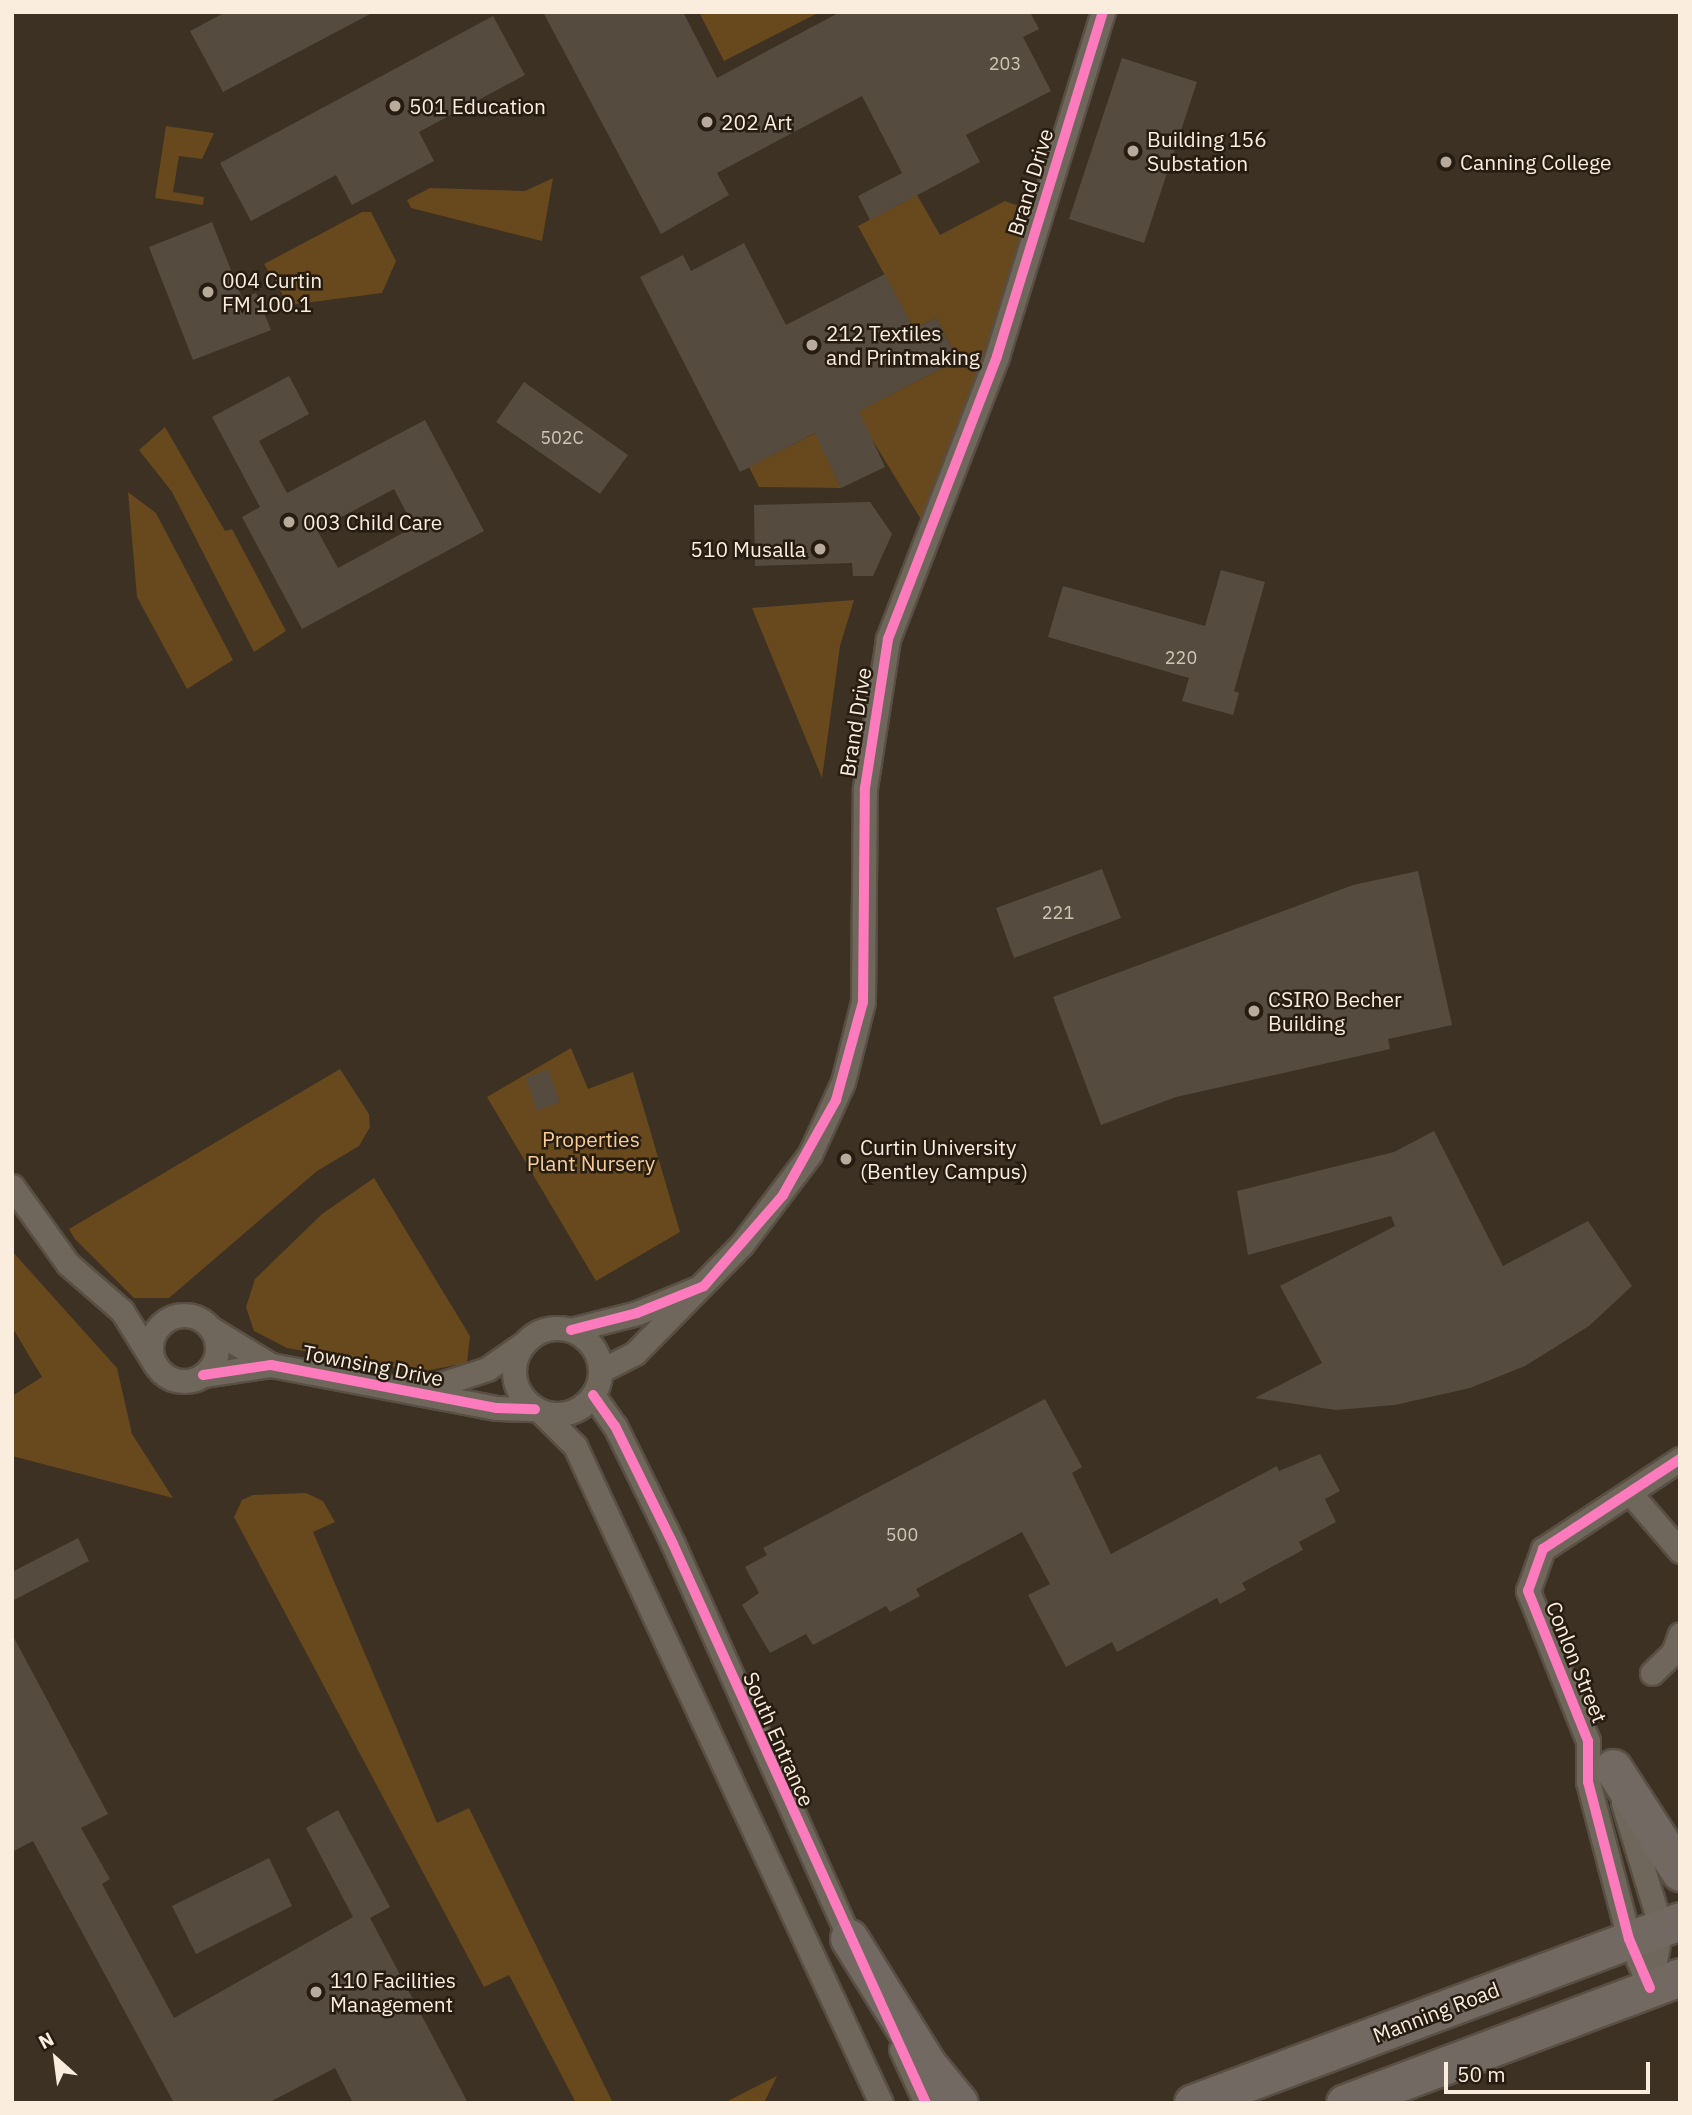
<!DOCTYPE html>
<html>
<head>
<meta charset="utf-8">
<style>
  body { margin:0 }
  #map { position:relative; width:1692px; height:2115px; overflow:hidden; background:#3c3122; font-family:"IBM Plex Sans",sans-serif }
  div>[style] { position:absolute }
  .green>* { inset:0; background:#68481d }
  .building>* { inset:0; background:#554c3f }
  .roads { filter:drop-shadow(2px 0 #594f44) drop-shadow(-2px 0 #594f44) drop-shadow(0 2px #594f44) drop-shadow(0 -2px #594f44) }
  .minor>* { height:23px; margin:-11.5px; padding:0 11.5px; transform-origin:11.5px; border-radius:11.5px; background:#6f675b }
  .minor>.ring { margin:-11.5px; padding:0; box-sizing:content-box; background:none; border:23px solid #6f675b; border-radius:50% }
  .primary>* { height:37px; margin:-18.5px; padding:0 18.5px; transform-origin:18.5px; border-radius:18.5px; background:#726963 }
  .cycleway>* { height:10px; margin:-5px; padding:0 5px; transform-origin:5px; border-radius:5px; background:#fd7abc }
  .dots>* { width:19px; height:19px; translate:-50% -50%; box-sizing:border-box; border:4px solid #261c11; border-radius:50% }
  span { translate:-50% -50%; white-space:nowrap; text-align:center; line-height:1.15; -webkit-text-stroke:5px #261c11; paint-order:stroke }
  .number-label { font-size:18px; color:#d1c5b6 }
  .number-label span { -webkit-text-stroke-width:0 }
  .poi-label { font-size:21px; color:#faedde }
  .left { translate:0 -50%; text-align:left }
  .right { translate:-100% -50%; text-align:right }
  .street-label { font-size:21px; color:#faedde }
  .park-label { font-size:21px; color:#f7cc97 }
  .frame { position:absolute; inset:0; border:14px solid #faedde; pointer-events:none }
  .north { position:absolute; left:21px; top:2024px; width:70px; height:70px; -webkit-text-stroke:5px #261c11; paint-order:stroke; rotate:332deg; font-size:19px; font-weight:700; line-height:28px; text-align:center; color:#faedde }
  .north::after { content:''; display:block; margin:auto; width:24px; height:32px; background:#faedde; clip-path:polygon(50% 0,100% 100%,50% 72%,0 100%) }
  .scale { position:absolute; left:1444px; top:2062px; width:206px; height:32px; box-sizing:border-box; border:4px solid #faedde; border-top:0; padding-left:9px; font-size:21px; line-height:24px; white-space:nowrap; color:#faedde; -webkit-text-stroke:5px #261c11; paint-order:stroke }
</style>
</head>
<body>
<div id="map">
  <div class="green">
    <div style="clip-path:polygon(699px 12px,820px 12px,724px 61px)"></div>
    <div style="clip-path:polygon(166px 126px,214px 133px,202px 159px,179px 156px,173px 192px,204px 197px,203px 205px,155px 198px)"></div>
    <div style="clip-path:polygon(553px 178px,542px 241px,411px 208px,407px 200px,430px 188px,525px 191px)"></div>
    <div style="clip-path:polygon(917px 195px,940px 235px,1005px 201px,1030px 210px,985px 367px,922px 521px,873px 441px,829px 462px,841px 488px,759px 487px,749px 467px,958px 360px,936px 318px,914px 329px,858px 226px)"></div>
    <div style="clip-path:polygon(362px 212px,371px 212px,396px 261px,382px 293px,289px 305px,264px 264px)"></div>
    <div style="clip-path:polygon(165px 427px,225px 531px,232px 529px,286px 631px,254px 652px,172px 492px,139px 450px)"></div>
    <div style="clip-path:polygon(128px 492px,156px 513px,233px 660px,187px 689px,137px 597px)"></div>
    <div style="clip-path:polygon(854px 600px,840px 646px,822px 778px,752px 608px)"></div>
    <div style="clip-path:polygon(571px 1048px,588px 1089px,633px 1072px,680px 1232px,596px 1281px,487px 1097px)"></div>
    <div style="clip-path:polygon(340px 1069px,369px 1114px,370px 1127px,359px 1146px,317px 1171px,169px 1298px,134px 1298px,75px 1239px,69px 1229px)"></div>
    <div style="clip-path:polygon(374px 1178px,470px 1336px,467px 1363px,419px 1372px,287px 1348px,254px 1331px,246px 1307px,255px 1279px,322px 1214px)"></div>
    <div style="clip-path:polygon(12px 1251px,117px 1368px,132px 1434px,173px 1498px,12px 1456px,12px 1396px,42px 1377px,12px 1327px)"></div>
    <div style="clip-path:polygon(306px 1493px,323px 1501px,335px 1522px,313px 1532px,437px 1823px,469px 1808px,613px 2103px,576px 2103px,509px 1975px,484px 1987px,234px 1517px,242px 1500px,253px 1495px)"></div>
    <div style="clip-path:polygon(777px 2076px,764px 2103px,724px 2103px)"></div>
  </div>
  <div class="building">
    <div style="clip-path:polygon(226px 12px,374px 12px,223px 92px,190px 31px)"></div>
    <div style="clip-path:polygon(543px 12px,683px 12px,717px 78px,840px 12px,1030px 12px,1039px 29px,1023px 37px,1051px 91px,966px 135px,980px 162px,870px 220px,858px 196px,902px 173px,862px 96px,717px 173px,729px 195px,661px 234px)"></div>
    <div style="clip-path:polygon(493px 16px,525px 75px,419px 132px,434px 161px,352px 205px,336px 175px,251px 221px,220px 163px)"></div>
    <div style="clip-path:polygon(1122px 58px,1197px 82px,1144px 243px,1069px 219px)"></div>
    <div style="clip-path:polygon(212px 222px,242px 298px,256px 293px,271px 330px,193px 360px,149px 247px)"></div>
    <div style="clip-path:polygon(744px 243px,786px 325px,885px 274px,914px 329px,936px 318px,958px 360px,859px 411px,885px 467px,841px 488px,815px 433px,740px 472px,640px 277px,683px 255px,691px 271px)"></div>
    <div style="clip-path:polygon(evenodd,289px 376px,309px 414px,259px 441px,287px 493px,425px 420px,484px 531px,302px 629px,242px 517px,260px 507px,212px 417px,289px 376px,394px 489px,414px 527px,338px 568px,317px 530px,394px 489px)"></div>
    <div style="clip-path:polygon(524px 382px,628px 455px,600px 494px,496px 422px)"></div>
    <div style="clip-path:polygon(870px 502px,892px 534px,873px 576px,853px 576px,852px 563px,755px 566px,754px 505px)"></div>
    <div style="clip-path:polygon(1221px 570px,1265px 582px,1234px 691px,1239px 693px,1233px 715px,1182px 701px,1189px 678px,1048px 637px,1063px 586px,1205px 626px)"></div>
    <div style="clip-path:polygon(1102px 869px,1121px 918px,1014px 958px,996px 908px)"></div>
    <div style="clip-path:polygon(1418px 871px,1452px 1025px,1388px 1039px,1390px 1049px,1176px 1097px,1101px 1125px,1053px 997px,1353px 885px)"></div>
    <div style="clip-path:polygon(548px 1069px,560px 1102px,537px 1111px,526px 1078px)"></div>
    <div style="clip-path:polygon(1434px 1131px,1503px 1266px,1588px 1221px,1632px 1286px,1589px 1326px,1525px 1366px,1470px 1388px,1395px 1405px,1336px 1410px,1255px 1398px,1322px 1363px,1280px 1286px,1395px 1226px,1391px 1216px,1248px 1255px,1237px 1191px,1394px 1152px)"></div>
    <div style="clip-path:polygon(1045px 1399px,1082px 1467px,1072px 1473px,1111px 1554px,1277px 1466px,1279px 1471px,1320px 1454px,1340px 1491px,1325px 1499px,1336px 1522px,1299px 1542px,1303px 1550px,1242px 1583px,1246px 1590px,1220px 1604px,1217px 1598px,1117px 1652px,1112px 1642px,1066px 1667px,1028px 1595px,1050px 1584px,1022px 1532px,916px 1589px,920px 1596px,890px 1612px,886px 1606px,813px 1645px,806px 1634px,770px 1653px,742px 1605px,759px 1593px,745px 1567px,767px 1555px,763px 1548px)"></div>
    <div style="clip-path:polygon(78px 1538px,89px 1561px,12px 1601px,12px 1572px)"></div>
    <div style="clip-path:polygon(12px 1634px,108px 1814px,81px 1828px,110px 1879px,102px 1884px,174px 2018px,353px 1917px,306px 1828px,338px 1810px,390px 1907px,370px 1918px,468px 2103px,353px 2103px,335px 2068px,268px 2103px,174px 2103px,33px 1841px,12px 1852px)"></div>
    <div style="clip-path:polygon(269px 1858px,292px 1906px,196px 1954px,172px 1906px)"></div>
  </div>
  <div class="roads">
    <div class="minor">
      <div style="left:12px;top:1186px;width:96px;rotate:54.3deg"></div>
      <div style="left:68px;top:1264px;width:72px;rotate:41deg"></div>
      <div style="left:122px;top:1311px;width:62px;rotate:58.1deg"></div>
      <div class="ring" style="left:151px;top:1315px;width:43px;height:43px"></div>
      <div class="ring" style="left:514px;top:1328px;width:63px;height:63px"></div>
      <div style="left:212px;top:1329px;width:69px;rotate:31.4deg"></div>
      <div style="left:571px;top:1330px;width:68px;rotate:-14.4deg"></div>
      <div style="left:637px;top:1313px;width:66px;rotate:-22.3deg"></div>
      <div style="left:600px;top:1371px;width:39px;rotate:-27deg"></div>
      <div style="left:635px;top:1353px;width:153px;rotate:-45.5deg"></div>
      <div style="left:742px;top:1244px;width:113px;rotate:-52.9deg"></div>
      <div style="left:810px;top:1154px;width:79px;rotate:-65.4deg"></div>
      <div style="left:843px;top:1082px;width:82px;rotate:-76deg"></div>
      <div style="left:863px;top:1002px;width:214px;rotate:-89.5deg"></div>
      <div style="left:865px;top:788px;width:151px;rotate:-81.2deg"></div>
      <div style="left:888px;top:639px;width:303px;rotate:-68.9deg"></div>
      <div style="left:997px;top:356px;width:360px;rotate:-72.9deg"></div>
      <div style="left:203px;top:1375px;width:69px;rotate:-8.4deg"></div>
      <div style="left:271px;top:1365px;width:230px;rotate:10.8deg"></div>
      <div style="left:497px;top:1408px;width:38px;rotate:2deg"></div>
      <div style="left:420px;top:1391px;width:71px;rotate:-18.2deg"></div>
      <div style="left:487px;top:1369px;width:44px;rotate:-34.8deg"></div>
      <div style="left:593px;top:1395px;width:38px;rotate:55deg"></div>
      <div style="left:615px;top:1426px;width:131px;rotate:63.8deg"></div>
      <div style="left:673px;top:1544px;width:444px;rotate:65.9deg"></div>
      <div style="left:541px;top:1412px;width:48px;rotate:45deg"></div>
      <div style="left:575px;top:1446px;width:725px;rotate:65.03deg"></div>
      <div style="left:1630px;top:1493px;width:77px;rotate:49.2deg"></div>
      <div style="left:1652px;top:1673px;width:29px;rotate:-44deg"></div>
      <div style="left:1673px;top:1653px;width:20px;rotate:-70deg"></div>
      <div style="left:1623px;top:1803px;width:131px;rotate:73.1deg"></div>
      <div style="left:1661px;top:1928px;width:61px;rotate:100.4deg"></div>
      <div style="left:1650px;top:1988px;width:53px;rotate:-113.2deg"></div>
      <div style="left:1629px;top:1939px;width:162px;rotate:-104.6deg"></div>
      <div style="left:1588px;top:1782px;width:41px;rotate:-90deg"></div>
      <div style="left:1588px;top:1741px;width:162px;rotate:-111.8deg"></div>
      <div style="left:1528px;top:1591px;width:45px;rotate:-70.3deg"></div>
      <div style="left:1543px;top:1549px;width:164px;rotate:-33.3deg"></div>
      <div style="left:901px;top:2049px;width:60px;rotate:65.2deg"></div>
    </div>
    <div class="primary">
      <div style="left:1613px;top:1768px;width:124px;rotate:57.2deg"></div>
      <div style="left:849px;top:1938px;width:148px;rotate:58.2deg"></div>
      <div style="left:927px;top:2064px;width:50px;rotate:50.6deg"></div>
      <div style="left:1193px;top:2103px;width:520px;rotate:-20.49deg"></div>
      <div style="left:1345px;top:2103px;width:358px;rotate:-20.6deg"></div>
    </div>
  </div>
  <div class="cycleway">
    <div style="left:571px;top:1330px;width:68px;rotate:-14.4deg"></div>
    <div style="left:637px;top:1313px;width:72px;rotate:-21.9deg"></div>
    <div style="left:704px;top:1286px;width:121px;rotate:-49deg"></div>
    <div style="left:783px;top:1195px;width:109px;rotate:-60.8deg"></div>
    <div style="left:836px;top:1100px;width:102px;rotate:-74.6deg"></div>
    <div style="left:863px;top:1002px;width:214px;rotate:-89.5deg"></div>
    <div style="left:865px;top:788px;width:151px;rotate:-81.2deg"></div>
    <div style="left:888px;top:639px;width:303px;rotate:-68.9deg"></div>
    <div style="left:997px;top:356px;width:360px;rotate:-72.9deg"></div>
    <div style="left:203px;top:1375px;width:69px;rotate:-8.4deg"></div>
    <div style="left:271px;top:1365px;width:230px;rotate:10.8deg"></div>
    <div style="left:497px;top:1408px;width:38px;rotate:2deg"></div>
    <div style="left:593px;top:1395px;width:38px;rotate:55deg"></div>
    <div style="left:615px;top:1426px;width:131px;rotate:63.8deg"></div>
    <div style="left:673px;top:1544px;width:614px;rotate:65.65deg"></div>
    <div style="left:1650px;top:1988px;width:53px;rotate:-113.2deg"></div>
    <div style="left:1629px;top:1939px;width:162px;rotate:-104.6deg"></div>
    <div style="left:1588px;top:1782px;width:41px;rotate:-90deg"></div>
    <div style="left:1588px;top:1741px;width:162px;rotate:-111.8deg"></div>
    <div style="left:1528px;top:1591px;width:45px;rotate:-70.3deg"></div>
    <div style="left:1543px;top:1549px;width:164px;rotate:-33.3deg"></div>
  </div>
  <div class="dots">
    <div style="left:395px;top:106px;background:#b8ab9c"></div>
    <div style="left:707px;top:122px;background:#b8ab9c"></div>
    <div style="left:1133px;top:151px;background:#b8ab9c"></div>
    <div style="left:1446px;top:162px;background:#b8ab9c"></div>
    <div style="left:208px;top:292px;background:#b8ab9c"></div>
    <div style="left:812px;top:345px;background:#b8ab9c"></div>
    <div style="left:289px;top:522px;background:#b8ab9c"></div>
    <div style="left:820px;top:549px;background:#b8ab9c"></div>
    <div style="left:1254px;top:1011px;background:#b8ab9c"></div>
    <div style="left:846px;top:1159px;background:#b8ab9c"></div>
    <div style="left:316px;top:1992px;background:#b8ab9c"></div>
  </div>
  <div class="number-label">
    <span style="left:1005px;top:64px">203</span>
    <span style="left:562px;top:438px">502C</span>
    <span style="left:1181px;top:658px">220</span>
    <span style="left:1058px;top:913px">221</span>
    <span style="left:902px;top:1535px">500</span>
  </div>
  <div class="poi-label">
    <span class="left" style="left:409px;top:106px">501 Education</span>
    <span class="left" style="left:721px;top:122px">202 Art</span>
    <span class="left" style="left:1147px;top:151px">Building 156<br>Substation</span>
    <span class="left" style="left:1460px;top:162px">Canning College</span>
    <span class="left" style="left:222px;top:292px">004 Curtin<br>FM 100.1</span>
    <span class="left" style="left:826px;top:345px">212 Textiles<br>and Printmaking</span>
    <span class="left" style="left:303px;top:522px">003 Child Care</span>
    <span class="right" style="left:806px;top:549px">510 Musalla</span>
    <span class="left" style="left:1268px;top:1011px">CSIRO Becher<br>Building</span>
    <span class="left" style="left:860px;top:1159px">Curtin University<br>(Bentley Campus)</span>
    <span class="left" style="left:330px;top:1992px">110 Facilities<br>Management</span>
  </div>
  <div class="street-label">
    <span style="left:1030px;top:182px;rotate:-73deg">Brand Drive</span>
    <span style="left:855px;top:722px;rotate:-81deg">Brand Drive</span>
    <span style="left:373px;top:1365px;rotate:11deg">Townsing Drive</span>
    <span style="left:1577px;top:1662px;rotate:68deg">Conlon Street</span>
    <span style="left:779px;top:1739px;rotate:66deg">South Entrance</span>
    <span style="left:1436px;top:2012px;rotate:-21deg">Manning Road</span>
  </div>
  <div class="park-label">
    <span style="left:591px;top:1151px">Properties<br>Plant Nursery</span>
  </div>
  <div class="frame"></div>
  <div class="north">N</div>
  <div class="scale">50 m</div>
</div>
</body>
</html>
